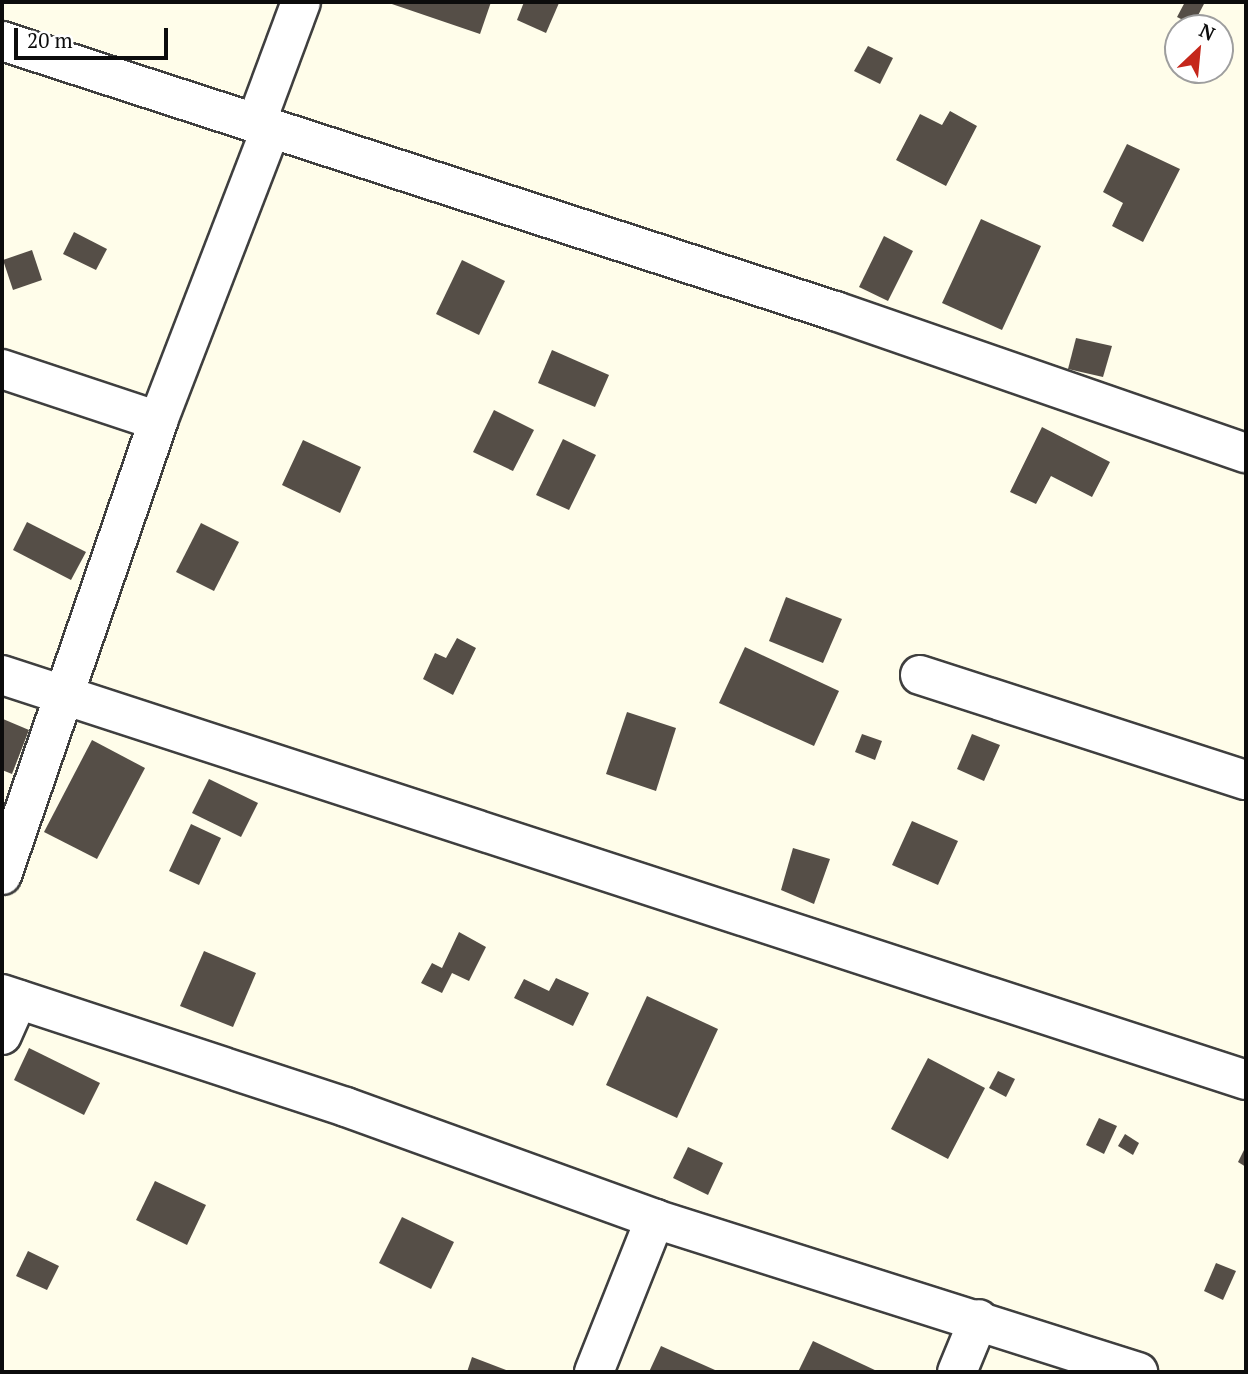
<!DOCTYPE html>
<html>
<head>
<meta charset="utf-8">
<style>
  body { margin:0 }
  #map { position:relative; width:1248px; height:1374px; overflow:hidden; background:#fffdea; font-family:"PT Serif",serif }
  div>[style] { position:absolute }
  .building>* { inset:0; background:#554e47 }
  .roads { filter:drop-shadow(2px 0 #3f3f3f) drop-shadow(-2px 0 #3f3f3f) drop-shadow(0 2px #3f3f3f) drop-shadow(0 -2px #3f3f3f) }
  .street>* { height:38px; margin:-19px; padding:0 19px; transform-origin:19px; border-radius:19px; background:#fff }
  span { translate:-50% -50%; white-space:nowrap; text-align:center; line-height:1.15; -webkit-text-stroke:7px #fff; paint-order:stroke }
  .frame { position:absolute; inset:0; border:4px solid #0c0c0c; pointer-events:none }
  .north { position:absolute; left:1164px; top:14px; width:70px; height:70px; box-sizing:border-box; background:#fff; border:2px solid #9e9e9e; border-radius:50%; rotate:26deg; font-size:19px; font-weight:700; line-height:28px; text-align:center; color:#0c0c0c }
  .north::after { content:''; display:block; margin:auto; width:24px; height:32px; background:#c5271b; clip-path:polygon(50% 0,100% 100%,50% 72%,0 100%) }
  .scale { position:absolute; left:14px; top:28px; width:154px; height:32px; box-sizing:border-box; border:4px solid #0c0c0c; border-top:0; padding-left:9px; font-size:21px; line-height:24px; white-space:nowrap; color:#0c0c0c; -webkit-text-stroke:5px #fff; paint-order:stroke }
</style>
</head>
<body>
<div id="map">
  <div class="building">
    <div style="clip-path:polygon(386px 2px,491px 2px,480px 34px)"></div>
    <div style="clip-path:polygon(524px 2px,559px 3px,546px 33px,517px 20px)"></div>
    <div style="clip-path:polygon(1185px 2px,1205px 2px,1193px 25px,1177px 17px)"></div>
    <div style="clip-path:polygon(868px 46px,893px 58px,880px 84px,854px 71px)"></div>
    <div style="clip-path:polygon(950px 111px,977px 126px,946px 186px,896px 160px,920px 114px,942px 125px)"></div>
    <div style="clip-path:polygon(1127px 144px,1180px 169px,1143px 242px,1112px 226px,1123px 203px,1103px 192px)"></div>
    <div style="clip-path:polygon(981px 219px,1041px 246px,1002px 330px,942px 303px)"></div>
    <div style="clip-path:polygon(74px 232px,107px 249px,96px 270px,63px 254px)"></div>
    <div style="clip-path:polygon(884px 236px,913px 251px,888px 301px,859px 287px)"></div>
    <div style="clip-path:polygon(32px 250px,42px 280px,13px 290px,3px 260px)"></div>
    <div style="clip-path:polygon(462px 260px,505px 281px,479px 335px,436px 314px)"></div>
    <div style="clip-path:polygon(1076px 338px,1112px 346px,1103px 377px,1068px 369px)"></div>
    <div style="clip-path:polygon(552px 350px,609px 375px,595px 407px,538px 383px)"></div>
    <div style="clip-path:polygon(494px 410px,534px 430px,513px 471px,473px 452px)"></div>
    <div style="clip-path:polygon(1042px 427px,1110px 462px,1092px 497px,1051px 476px,1036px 504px,1010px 492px)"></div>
    <div style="clip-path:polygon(563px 439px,596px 455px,569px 510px,536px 495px)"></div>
    <div style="clip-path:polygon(303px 440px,361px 467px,340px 513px,282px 485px)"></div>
    <div style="clip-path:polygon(27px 522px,86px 552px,71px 580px,13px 550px)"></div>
    <div style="clip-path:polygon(201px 523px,239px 542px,214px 591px,176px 572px)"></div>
    <div style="clip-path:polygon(786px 597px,842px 619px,823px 663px,769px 641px)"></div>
    <div style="clip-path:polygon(457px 638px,476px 648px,453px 695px,423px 679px,435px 653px,446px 658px)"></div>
    <div style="clip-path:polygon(745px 647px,839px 691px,814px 746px,719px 703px)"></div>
    <div style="clip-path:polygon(627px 712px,676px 728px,656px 791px,606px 774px)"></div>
    <div style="clip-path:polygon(3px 719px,29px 730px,12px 774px,2px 770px)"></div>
    <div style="clip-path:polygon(862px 734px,882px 741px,875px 760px,855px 752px)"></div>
    <div style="clip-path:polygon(972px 734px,1000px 745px,984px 781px,957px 769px)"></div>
    <div style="clip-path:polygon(92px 740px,145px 768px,97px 859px,44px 832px)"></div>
    <div style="clip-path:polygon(209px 779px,258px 803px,241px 837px,192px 813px)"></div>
    <div style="clip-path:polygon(912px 821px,958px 841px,938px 885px,892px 865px)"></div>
    <div style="clip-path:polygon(191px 824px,221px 838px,199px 885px,169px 871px)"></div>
    <div style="clip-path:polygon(793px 848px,830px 859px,814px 904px,781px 890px)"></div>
    <div style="clip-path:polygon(459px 932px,486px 947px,469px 981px,452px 973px,442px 993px,421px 983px,432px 963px,442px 968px)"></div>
    <div style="clip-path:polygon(204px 951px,256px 973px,233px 1027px,180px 1006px)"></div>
    <div style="clip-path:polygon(556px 978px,589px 993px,573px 1026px,514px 998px,524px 979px,549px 991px)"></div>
    <div style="clip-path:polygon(647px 996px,718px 1029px,677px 1118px,606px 1085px)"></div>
    <div style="clip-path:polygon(29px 1048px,100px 1083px,84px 1115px,14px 1080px)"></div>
    <div style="clip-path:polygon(928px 1058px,985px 1088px,948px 1159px,891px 1129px)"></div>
    <div style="clip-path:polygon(998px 1071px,1015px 1079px,1006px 1097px,989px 1088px)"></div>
    <div style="clip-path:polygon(1099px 1118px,1117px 1126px,1104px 1154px,1086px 1145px)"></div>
    <div style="clip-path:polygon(1125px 1134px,1139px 1143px,1133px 1155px,1118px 1146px)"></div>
    <div style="clip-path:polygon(1246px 1146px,1246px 1167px,1238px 1162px)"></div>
    <div style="clip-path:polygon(688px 1147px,723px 1163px,708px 1195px,673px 1178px)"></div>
    <div style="clip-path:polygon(155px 1181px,206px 1205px,187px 1245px,136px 1220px)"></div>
    <div style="clip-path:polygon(402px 1217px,454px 1242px,431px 1289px,379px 1263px)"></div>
    <div style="clip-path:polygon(28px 1251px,59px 1266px,47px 1290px,16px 1276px)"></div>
    <div style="clip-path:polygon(1216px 1263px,1236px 1271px,1223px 1300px,1204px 1291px)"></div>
    <div style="clip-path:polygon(813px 1341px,879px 1372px,798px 1372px)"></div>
    <div style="clip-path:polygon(661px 1346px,715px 1370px,714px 1372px,649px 1372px)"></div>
    <div style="clip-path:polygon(472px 1357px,511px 1372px,467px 1372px)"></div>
  </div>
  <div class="roads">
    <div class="street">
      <div style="left:2px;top:41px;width:876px;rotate:17.96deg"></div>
      <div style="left:835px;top:311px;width:435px;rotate:19.1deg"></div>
      <div style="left:256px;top:123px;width:129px;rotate:-69.6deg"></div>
      <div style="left:2px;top:369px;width:164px;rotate:18.4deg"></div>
      <div style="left:2px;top:675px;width:1308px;rotate:18.03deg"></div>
      <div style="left:920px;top:675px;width:342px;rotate:17.9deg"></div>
      <div style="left:2px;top:875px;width:480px;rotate:-71deg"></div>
      <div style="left:158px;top:421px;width:311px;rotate:-68.9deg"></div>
      <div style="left:2px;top:994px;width:362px;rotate:18.2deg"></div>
      <div style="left:346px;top:1107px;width:329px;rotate:19.9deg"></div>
      <div style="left:655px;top:1219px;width:507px;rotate:17.58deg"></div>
      <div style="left:2px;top:1035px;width:39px;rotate:-66deg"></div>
      <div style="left:594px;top:1372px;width:165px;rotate:-68.3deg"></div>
      <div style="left:957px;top:1372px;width:57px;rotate:-67.5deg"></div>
    </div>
  </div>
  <div class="frame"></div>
  <div class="north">N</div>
  <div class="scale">20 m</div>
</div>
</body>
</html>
